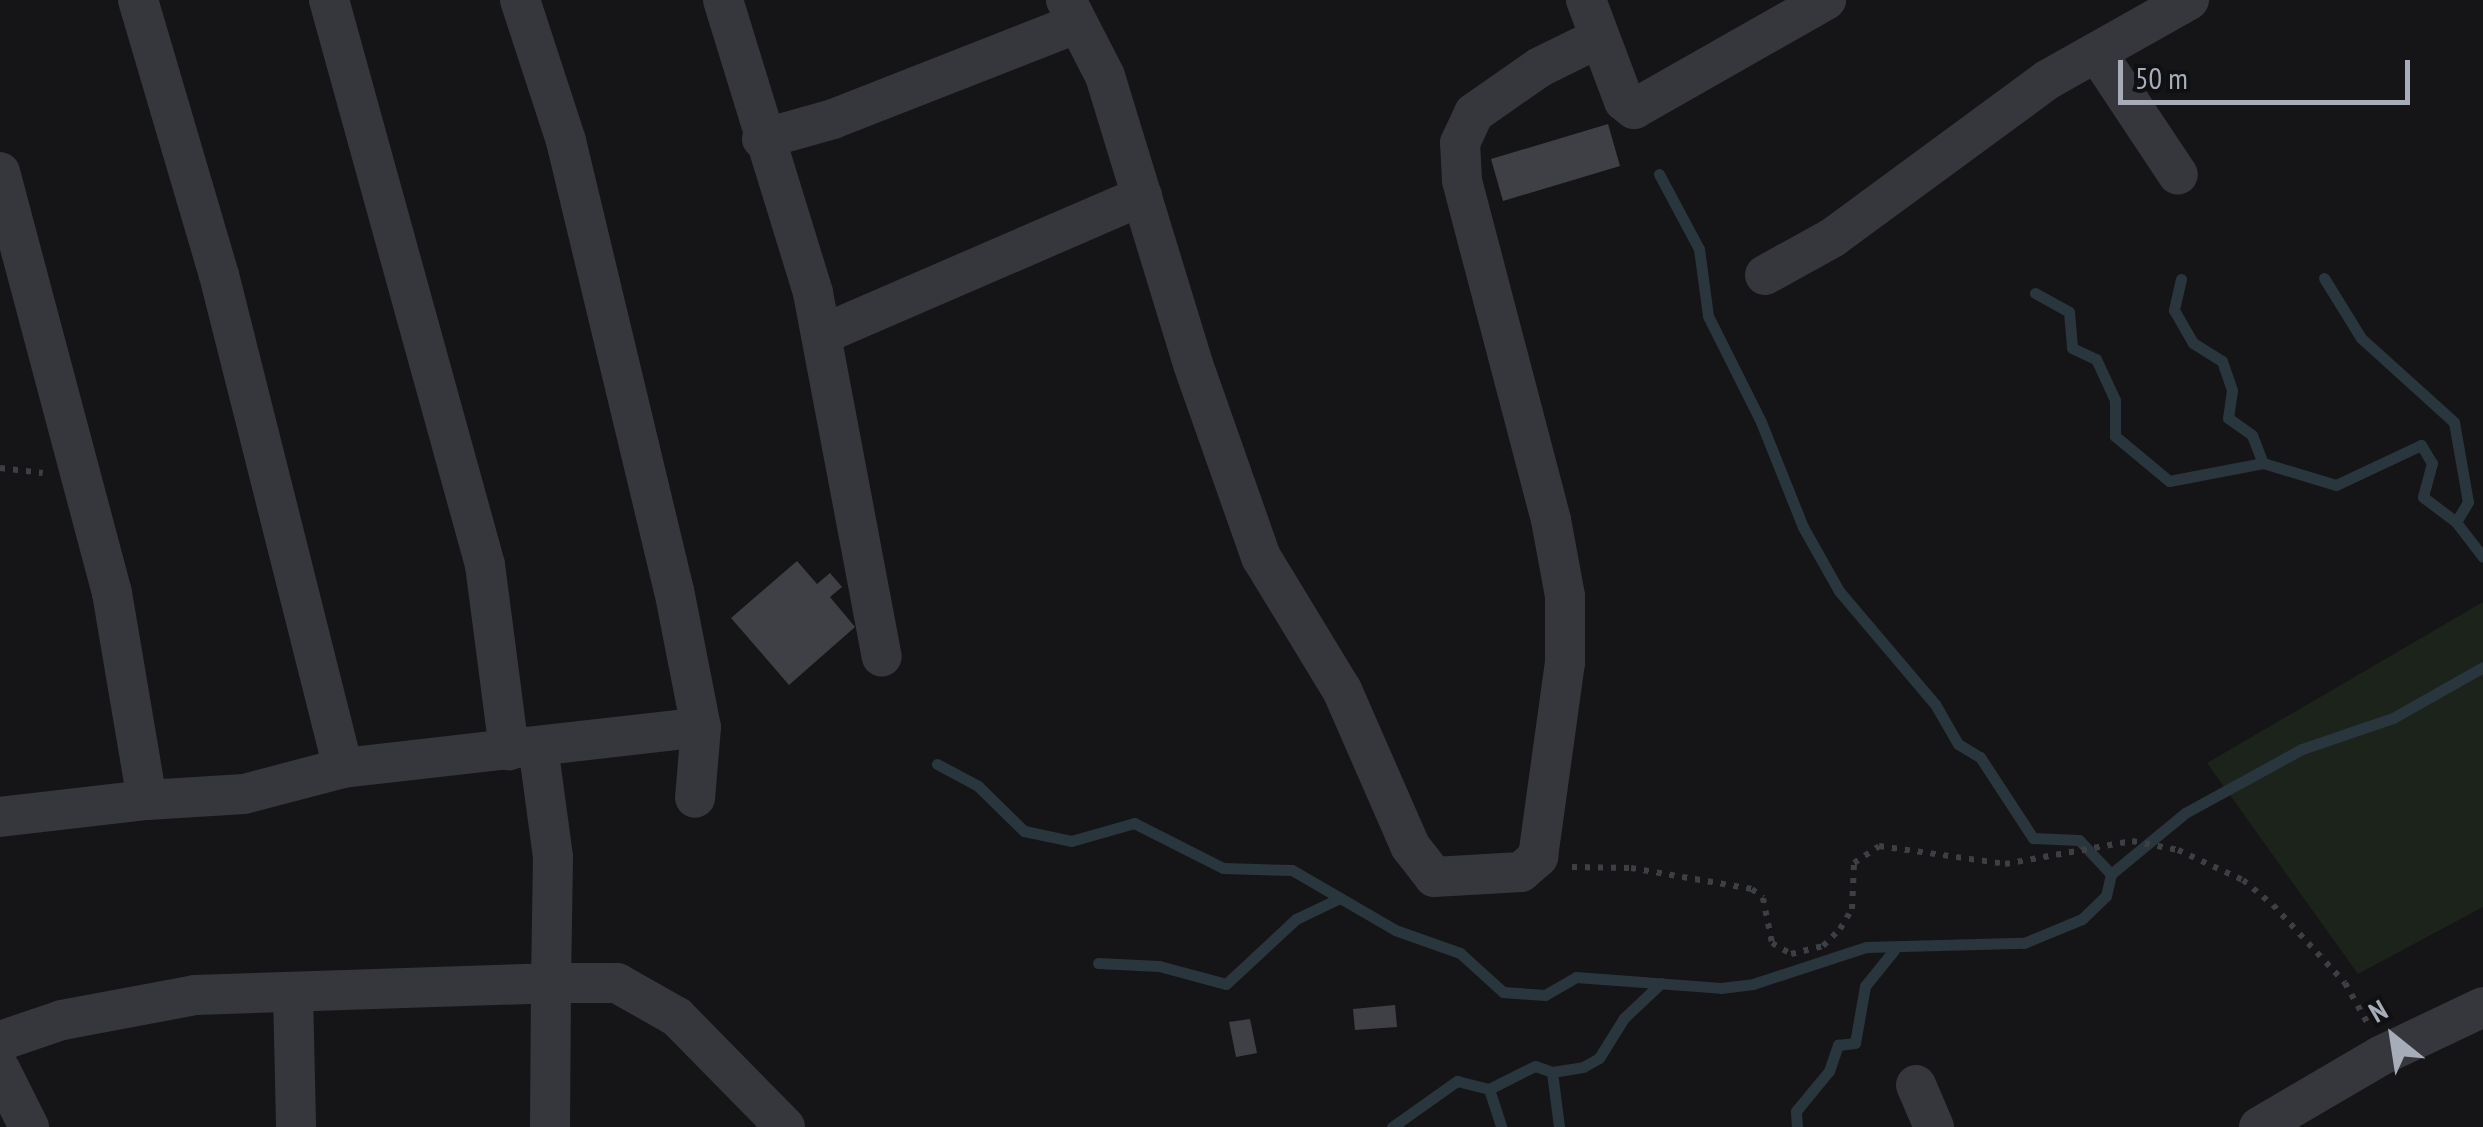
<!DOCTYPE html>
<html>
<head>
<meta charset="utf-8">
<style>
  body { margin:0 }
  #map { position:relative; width:2483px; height:1127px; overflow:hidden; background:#151517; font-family:"PT Sans Narrow",sans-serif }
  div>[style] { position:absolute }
  .green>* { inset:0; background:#1b231b }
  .stream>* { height:11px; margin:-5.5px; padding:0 5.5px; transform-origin:5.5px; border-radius:5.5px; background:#2a363d }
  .building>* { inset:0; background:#3f4045 }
  .path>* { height:6px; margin-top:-3px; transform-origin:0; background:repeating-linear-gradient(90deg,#3c3f44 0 5px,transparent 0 13px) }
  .street>* { height:40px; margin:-20px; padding:0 20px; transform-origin:20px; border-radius:20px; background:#36373d }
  span { translate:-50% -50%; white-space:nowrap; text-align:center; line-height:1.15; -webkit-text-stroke:9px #101012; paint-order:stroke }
  .north { position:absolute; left:2343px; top:987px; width:100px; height:100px; -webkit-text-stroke:8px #101012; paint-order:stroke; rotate:330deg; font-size:28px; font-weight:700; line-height:40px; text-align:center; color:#a6adb9 }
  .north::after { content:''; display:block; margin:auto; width:35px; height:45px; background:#a6adb9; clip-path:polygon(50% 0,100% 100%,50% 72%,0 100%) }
  .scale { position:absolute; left:2118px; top:60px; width:292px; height:45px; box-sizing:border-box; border:5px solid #a6adb9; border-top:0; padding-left:12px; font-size:30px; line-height:35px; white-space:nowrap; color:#a6adb9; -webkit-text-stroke:8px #101012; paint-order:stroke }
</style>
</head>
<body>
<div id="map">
  <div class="green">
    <div style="clip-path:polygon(2483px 602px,2483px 907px,2358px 974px,2207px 763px)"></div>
  </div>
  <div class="stream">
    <div style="left:1659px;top:174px;width:85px;rotate:61.9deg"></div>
    <div style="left:1699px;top:249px;width:68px;rotate:82.3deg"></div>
    <div style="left:1708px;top:316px;width:119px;rotate:63.4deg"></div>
    <div style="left:1761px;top:422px;width:113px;rotate:68.2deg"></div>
    <div style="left:1803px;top:527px;width:73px;rotate:60.6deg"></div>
    <div style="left:1839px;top:591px;width:148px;rotate:49.7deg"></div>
    <div style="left:1935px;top:704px;width:46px;rotate:60.1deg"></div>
    <div style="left:1958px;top:744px;width:26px;rotate:31deg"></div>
    <div style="left:1980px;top:757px;width:97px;rotate:56.8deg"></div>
    <div style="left:2033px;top:838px;width:46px;rotate:2.5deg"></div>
    <div style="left:2079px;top:840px;width:47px;rotate:46.7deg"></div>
    <div style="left:2324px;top:278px;width:70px;rotate:58.3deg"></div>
    <div style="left:2361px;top:338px;width:125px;rotate:42.1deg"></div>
    <div style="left:2454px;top:422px;width:81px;rotate:80.1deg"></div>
    <div style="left:2468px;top:502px;width:23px;rotate:121deg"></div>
    <div style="left:2181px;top:279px;width:32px;rotate:103deg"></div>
    <div style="left:2174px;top:310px;width:38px;rotate:60deg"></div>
    <div style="left:2193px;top:343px;width:34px;rotate:32deg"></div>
    <div style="left:2222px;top:361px;width:31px;rotate:71deg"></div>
    <div style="left:2232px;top:390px;width:28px;rotate:98deg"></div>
    <div style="left:2228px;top:418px;width:29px;rotate:35deg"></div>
    <div style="left:2252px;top:435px;width:30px;rotate:69deg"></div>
    <div style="left:2035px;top:293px;width:39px;rotate:29deg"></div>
    <div style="left:2069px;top:312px;width:36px;rotate:85deg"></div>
    <div style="left:2072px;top:348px;width:26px;rotate:25deg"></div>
    <div style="left:2096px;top:359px;width:45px;rotate:65.1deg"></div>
    <div style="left:2115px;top:400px;width:36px;rotate:90deg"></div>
    <div style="left:2115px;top:436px;width:70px;rotate:39.8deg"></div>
    <div style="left:2169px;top:481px;width:96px;rotate:-10.8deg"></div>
    <div style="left:2263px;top:463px;width:76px;rotate:16.8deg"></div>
    <div style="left:2336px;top:485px;width:94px;rotate:-25.2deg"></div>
    <div style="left:2421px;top:445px;width:21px;rotate:59deg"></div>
    <div style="left:2432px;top:463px;width:35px;rotate:105deg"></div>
    <div style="left:2423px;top:497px;width:41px;rotate:37.1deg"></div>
    <div style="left:2456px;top:522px;width:44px;rotate:52.4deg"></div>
    <div style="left:937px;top:764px;width:47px;rotate:28.2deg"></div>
    <div style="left:978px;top:786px;width:64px;rotate:44.4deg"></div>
    <div style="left:1024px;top:831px;width:48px;rotate:12deg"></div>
    <div style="left:1071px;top:841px;width:66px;rotate:-15.9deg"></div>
    <div style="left:1134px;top:823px;width:100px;rotate:26.8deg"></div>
    <div style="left:1223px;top:868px;width:69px;rotate:1.7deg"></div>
    <div style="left:1292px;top:870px;width:119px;rotate:30.2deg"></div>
    <div style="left:1395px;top:930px;width:69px;rotate:19.5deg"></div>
    <div style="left:1460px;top:953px;width:58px;rotate:42.2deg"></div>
    <div style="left:1503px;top:992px;width:42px;rotate:4.1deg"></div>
    <div style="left:1545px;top:995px;width:36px;rotate:-30deg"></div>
    <div style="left:1576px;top:977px;width:145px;rotate:4.3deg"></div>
    <div style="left:1721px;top:988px;width:32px;rotate:-7deg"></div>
    <div style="left:1753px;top:984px;width:119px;rotate:-18.1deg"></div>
    <div style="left:1866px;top:947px;width:158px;rotate:-1.5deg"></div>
    <div style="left:2024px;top:943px;width:63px;rotate:-22.5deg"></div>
    <div style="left:2082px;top:919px;width:33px;rotate:-44deg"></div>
    <div style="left:2106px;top:896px;width:23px;rotate:-77deg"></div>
    <div style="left:2111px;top:874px;width:96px;rotate:-39.5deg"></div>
    <div style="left:2185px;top:813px;width:133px;rotate:-28.7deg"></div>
    <div style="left:2302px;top:749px;width:96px;rotate:-18.8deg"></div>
    <div style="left:2393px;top:718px;width:103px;rotate:-29.5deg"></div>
    <div style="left:1098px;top:963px;width:61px;rotate:2.8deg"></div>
    <div style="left:1159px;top:966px;width:69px;rotate:15deg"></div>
    <div style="left:1226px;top:984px;width:96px;rotate:-42.9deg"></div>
    <div style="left:1296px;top:919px;width:49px;rotate:-25.5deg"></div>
    <div style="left:1552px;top:1072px;width:55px;rotate:82.7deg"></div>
    <div style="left:1489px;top:1089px;width:40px;rotate:72deg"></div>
    <div style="left:1392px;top:1127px;width:80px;rotate:-35.3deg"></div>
    <div style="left:1457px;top:1081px;width:33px;rotate:14deg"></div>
    <div style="left:1489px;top:1089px;width:51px;rotate:-26.6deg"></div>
    <div style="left:1535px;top:1066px;width:18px;rotate:19deg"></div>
    <div style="left:1552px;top:1072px;width:31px;rotate:-9deg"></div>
    <div style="left:1583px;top:1067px;width:18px;rotate:-29deg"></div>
    <div style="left:1599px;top:1058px;width:47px;rotate:-58deg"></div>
    <div style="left:1624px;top:1018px;width:51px;rotate:-43.4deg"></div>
    <div style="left:1797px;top:1127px;width:16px;rotate:-94deg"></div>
    <div style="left:1796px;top:1111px;width:52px;rotate:-50.5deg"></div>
    <div style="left:1829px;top:1071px;width:28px;rotate:-71deg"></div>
    <div style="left:1838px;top:1045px;width:17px;rotate:-7deg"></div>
    <div style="left:1855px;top:1043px;width:58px;rotate:-80deg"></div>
    <div style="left:1865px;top:986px;width:46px;rotate:-51.1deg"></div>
  </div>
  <div class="building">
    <div style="clip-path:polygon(1608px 124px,1620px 166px,1503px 201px,1491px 159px)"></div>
    <div style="clip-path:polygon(797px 561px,817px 584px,830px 573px,842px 587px,830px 597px,855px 627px,789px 685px,731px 618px)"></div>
    <div style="clip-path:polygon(1395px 1005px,1397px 1027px,1355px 1030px,1353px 1009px)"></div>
    <div style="clip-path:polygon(1250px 1019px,1257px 1053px,1236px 1057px,1229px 1022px)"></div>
  </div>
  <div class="path">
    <div style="left:0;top:468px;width:43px;rotate:6.6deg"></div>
    <div style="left:1572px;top:867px;width:59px;rotate:1deg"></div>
    <div style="left:1631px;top:868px;width:123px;rotate:9.8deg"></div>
    <div style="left:1752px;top:889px;width:14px;rotate:39deg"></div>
    <div style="left:1763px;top:898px;width:46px;rotate:78.7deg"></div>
    <div style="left:1772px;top:943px;width:22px;rotate:30deg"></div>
    <div style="left:1791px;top:954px;width:33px;rotate:-14deg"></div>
    <div style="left:1823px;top:946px;width:24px;rotate:-45deg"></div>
    <div style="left:1840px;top:929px;width:23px;rotate:-59deg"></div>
    <div style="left:1852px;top:909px;width:46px;rotate:-87.5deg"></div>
    <div style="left:1854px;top:863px;width:30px;rotate:-34deg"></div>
    <div style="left:1879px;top:846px;width:127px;rotate:8.1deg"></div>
    <div style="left:2005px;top:864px;width:129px;rotate:-10.3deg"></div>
    <div style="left:2132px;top:841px;width:47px;rotate:11.1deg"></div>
    <div style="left:2178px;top:850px;width:72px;rotate:24.8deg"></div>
    <div style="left:2243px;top:880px;width:39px;rotate:40deg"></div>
    <div style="left:2273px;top:905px;width:106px;rotate:47.3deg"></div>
    <div style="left:2345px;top:983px;width:45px;rotate:60.6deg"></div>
  </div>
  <div class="street">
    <div style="left:138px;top:0;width:287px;rotate:73.6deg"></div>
    <div style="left:219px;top:275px;width:508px;rotate:75.88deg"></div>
    <div style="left:343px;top:768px;width:360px;rotate:-6.5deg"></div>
    <div style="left:329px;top:0;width:586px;rotate:74.56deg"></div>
    <div style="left:485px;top:565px;width:187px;rotate:82.6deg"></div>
    <div style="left:520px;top:0;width:148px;rotate:71.9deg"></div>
    <div style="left:566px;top:141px;width:462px;rotate:76.5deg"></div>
    <div style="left:674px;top:590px;width:140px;rotate:78.9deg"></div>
    <div style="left:701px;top:727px;width:71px;rotate:94.8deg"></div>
    <div style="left:723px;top:0;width:307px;rotate:72.9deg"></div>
    <div style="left:813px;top:293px;width:370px;rotate:79.3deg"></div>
    <div style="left:1066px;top:0;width:85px;rotate:62.8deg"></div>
    <div style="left:1105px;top:76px;width:301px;rotate:73deg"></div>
    <div style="left:1193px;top:364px;width:205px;rotate:70.6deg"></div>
    <div style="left:1261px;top:557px;width:156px;rotate:58.7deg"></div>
    <div style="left:1342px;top:690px;width:170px;rotate:66.4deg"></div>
    <div style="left:1410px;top:846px;width:39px;rotate:52deg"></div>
    <div style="left:1434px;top:877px;width:87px;rotate:-3.3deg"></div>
    <div style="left:1521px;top:872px;width:23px;rotate:-41deg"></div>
    <div style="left:1538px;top:857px;width:196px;rotate:-82.1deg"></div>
    <div style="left:1565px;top:663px;width:67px;rotate:-90deg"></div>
    <div style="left:1565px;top:596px;width:77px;rotate:-100.4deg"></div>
    <div style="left:1551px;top:520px;width:351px;rotate:-104.7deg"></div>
    <div style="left:1462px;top:180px;width:37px;rotate:-93deg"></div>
    <div style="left:1460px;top:143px;width:33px;rotate:-65deg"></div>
    <div style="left:1474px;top:113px;width:80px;rotate:-34.9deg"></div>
    <div style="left:1540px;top:67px;width:66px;rotate:-26.2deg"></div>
    <div style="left:1586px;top:0;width:108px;rotate:69.4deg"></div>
    <div style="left:1624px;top:101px;width:13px;rotate:39deg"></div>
    <div style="left:1634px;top:109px;width:221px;rotate:-29.6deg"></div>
    <div style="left:2097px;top:53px;width:146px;rotate:56.4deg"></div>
    <div style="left:762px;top:139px;width:74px;rotate:-15.7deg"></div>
    <div style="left:833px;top:119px;width:260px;rotate:-21.4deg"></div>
    <div style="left:0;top:172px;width:436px;rotate:75.1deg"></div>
    <div style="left:112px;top:593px;width:210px;rotate:80.4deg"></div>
    <div style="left:147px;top:800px;width:97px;rotate:-3.5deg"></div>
    <div style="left:244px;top:794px;width:102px;rotate:-14.7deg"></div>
    <div style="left:1765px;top:275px;width:77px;rotate:-28.9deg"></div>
    <div style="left:1832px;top:238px;width:267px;rotate:-36.3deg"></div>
    <div style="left:2047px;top:80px;width:163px;rotate:-29.4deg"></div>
    <div style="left:821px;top:335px;width:350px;rotate:-23.4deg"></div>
    <div style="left:0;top:817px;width:148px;rotate:-6.6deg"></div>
    <div style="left:293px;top:992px;width:135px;rotate:88.7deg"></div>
    <div style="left:0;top:1041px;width:65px;rotate:-18.7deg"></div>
    <div style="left:62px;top:1020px;width:135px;rotate:-10.6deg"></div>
    <div style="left:195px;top:995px;width:356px;rotate:-1.9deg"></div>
    <div style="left:551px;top:983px;width:126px;rotate:-89.1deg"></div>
    <div style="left:553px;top:857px;width:112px;rotate:-97.7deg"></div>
    <div style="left:0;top:1069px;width:65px;rotate:63.4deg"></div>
    <div style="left:1916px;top:1085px;width:46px;rotate:66.8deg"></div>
    <div style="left:550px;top:1127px;width:144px;rotate:-89.6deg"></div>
    <div style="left:551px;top:983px;width:66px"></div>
    <div style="left:617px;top:983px;width:69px;rotate:29.5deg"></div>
    <div style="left:677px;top:1017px;width:154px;rotate:45.5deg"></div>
    <div style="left:2259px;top:1127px;width:140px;rotate:-30.4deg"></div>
    <div style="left:2380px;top:1056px;width:114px;rotate:-25.4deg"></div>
  </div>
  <div class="north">N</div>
  <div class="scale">50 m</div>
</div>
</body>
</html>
